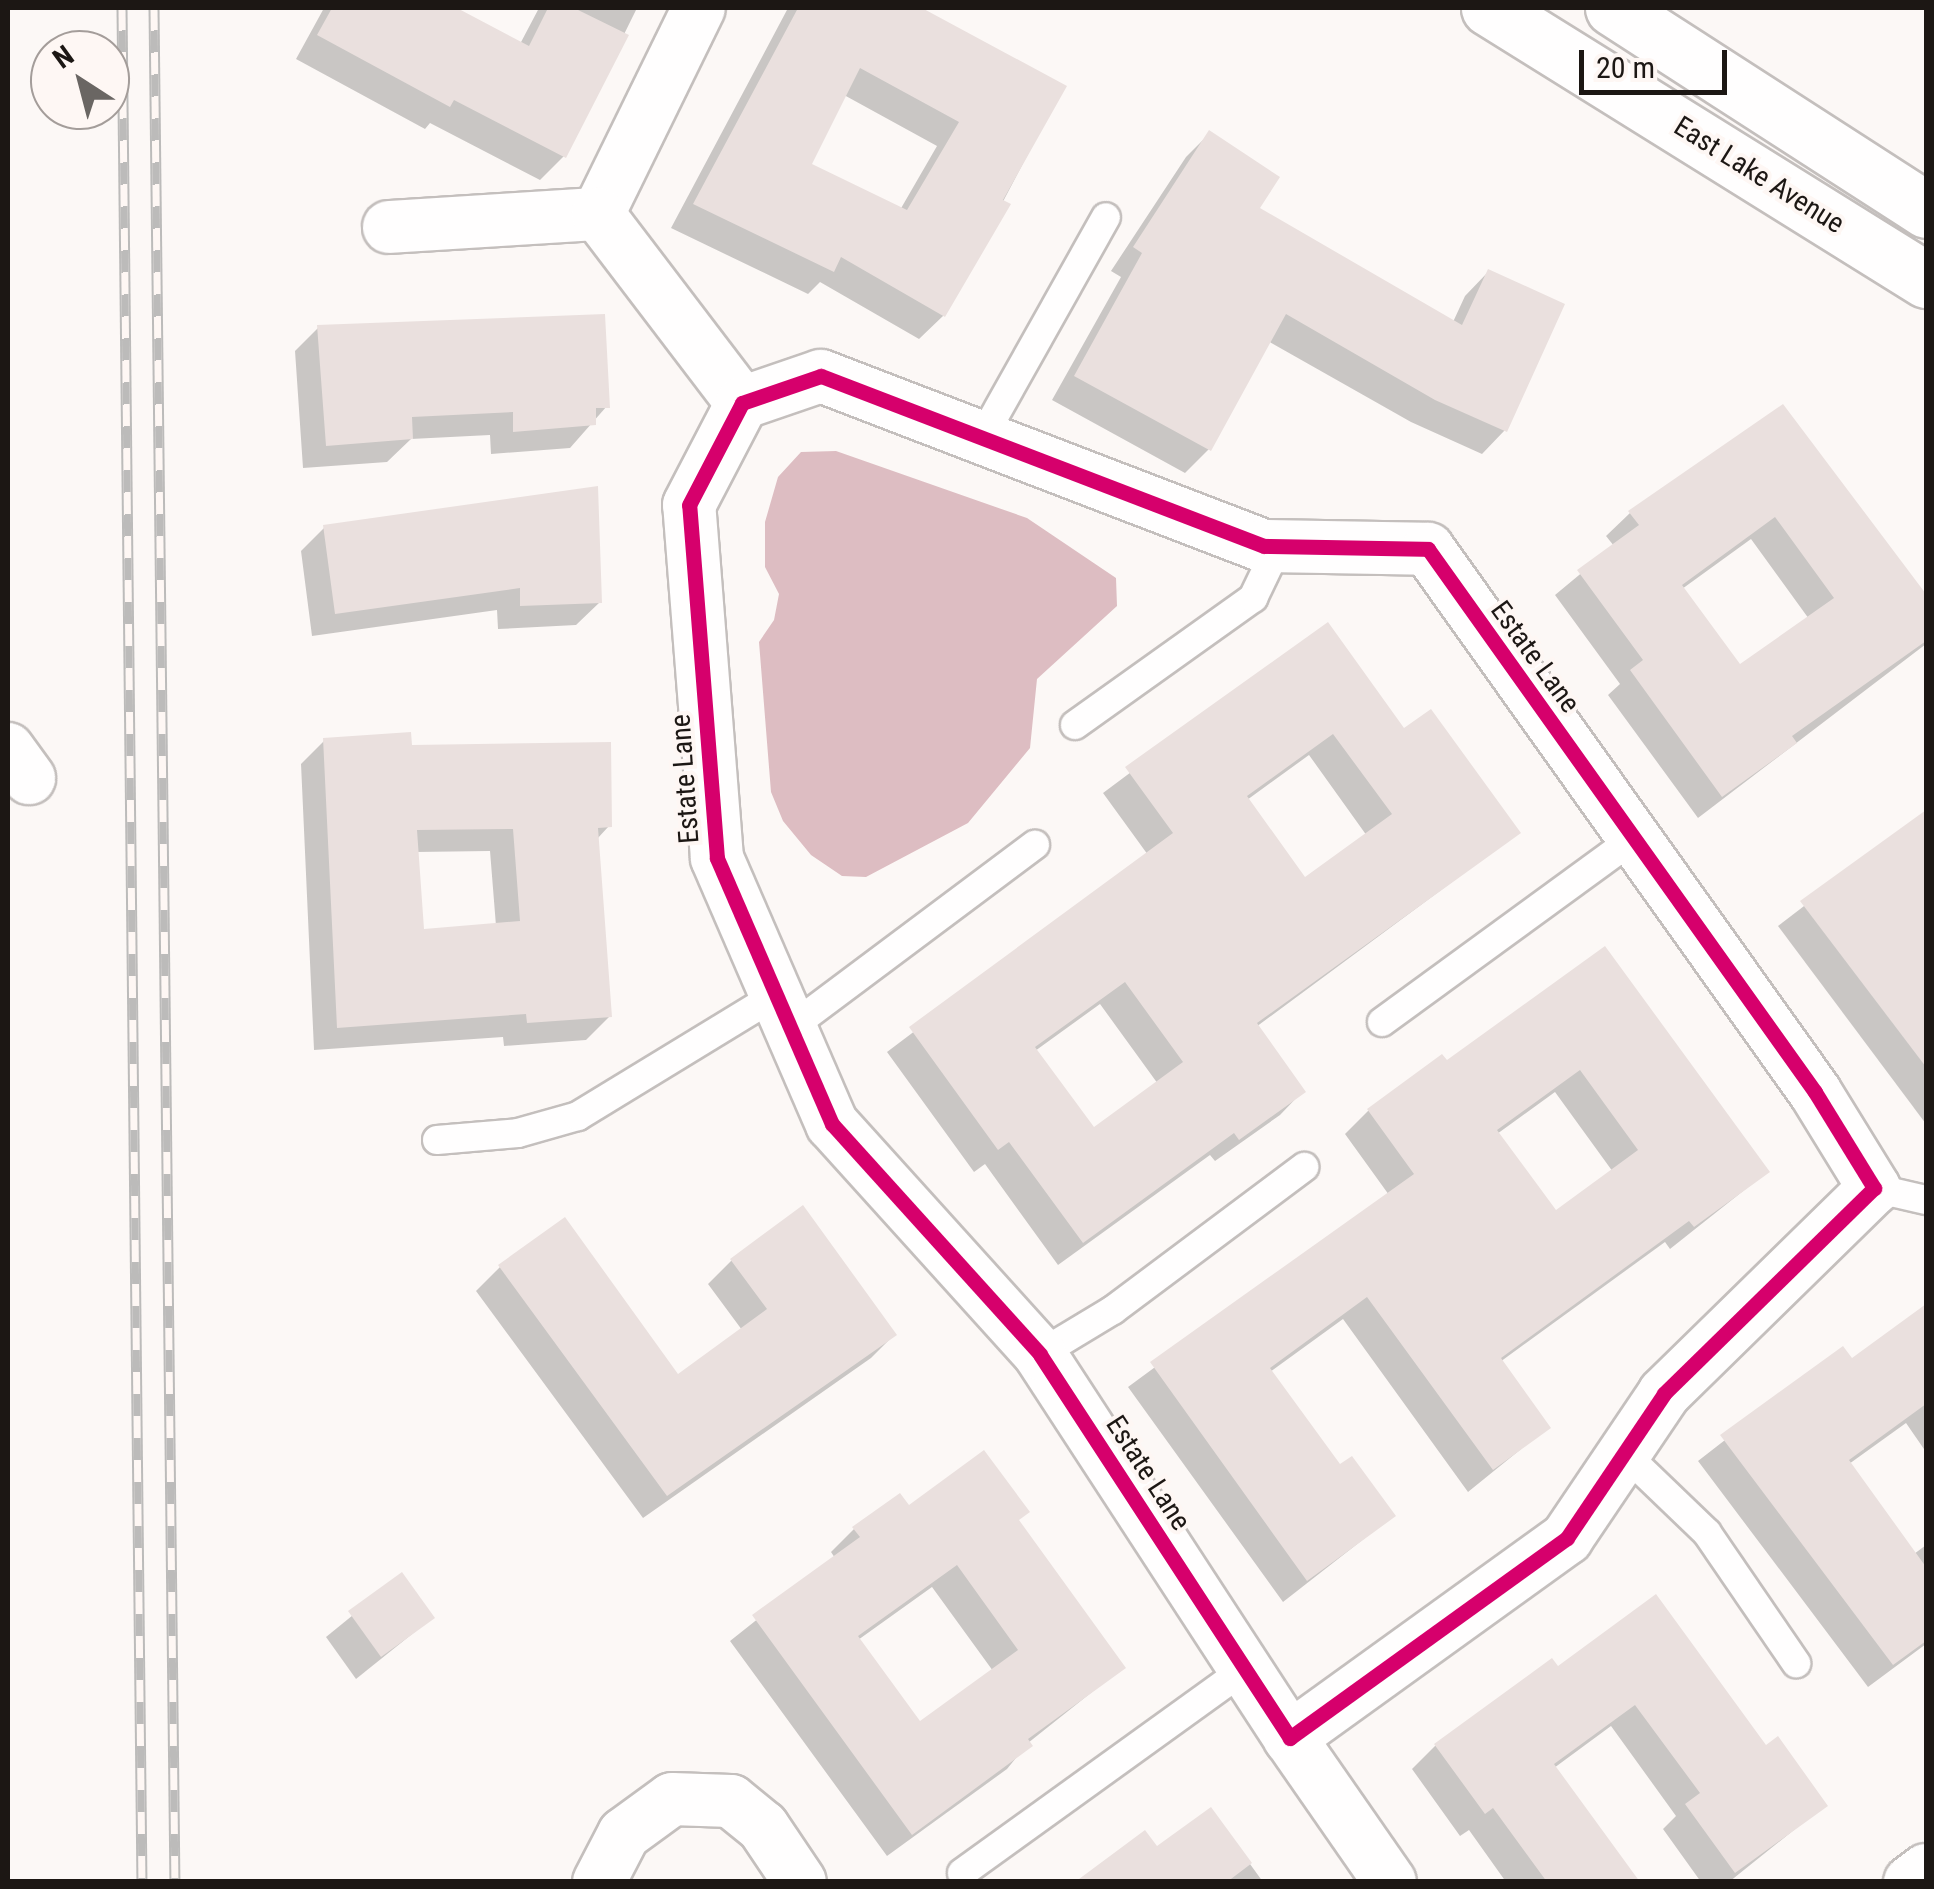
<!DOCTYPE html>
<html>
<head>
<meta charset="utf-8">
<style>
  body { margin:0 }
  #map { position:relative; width:1934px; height:1889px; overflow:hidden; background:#fcf8f6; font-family:"Roboto Condensed",sans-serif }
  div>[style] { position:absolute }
  .water>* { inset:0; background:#ddbdc2 }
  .shadow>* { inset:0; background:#0003 }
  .building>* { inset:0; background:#eae0de }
  .roads { filter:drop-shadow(2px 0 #c4bfbd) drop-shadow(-2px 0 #c4bfbd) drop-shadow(0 2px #c4bfbd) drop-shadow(0 -2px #c4bfbd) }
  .service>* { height:28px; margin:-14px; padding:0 14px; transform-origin:14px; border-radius:14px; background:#fffefe }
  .minor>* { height:52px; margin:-26px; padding:0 26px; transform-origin:26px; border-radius:26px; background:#fffefe }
  .primary>* { height:55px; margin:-27.5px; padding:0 27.5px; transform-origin:27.5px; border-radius:27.5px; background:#fffefe }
  .rail>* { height:11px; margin-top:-5.5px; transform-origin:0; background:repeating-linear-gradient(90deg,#fef7f4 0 22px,#bcbbba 0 44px); box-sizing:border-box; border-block:2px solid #bcbbba }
  .cycleway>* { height:15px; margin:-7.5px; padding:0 7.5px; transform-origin:7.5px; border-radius:7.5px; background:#d6006c }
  span { translate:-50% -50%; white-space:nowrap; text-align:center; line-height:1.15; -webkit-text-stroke:8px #fef7f4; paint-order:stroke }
  .street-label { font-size:28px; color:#1c1714 }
  .frame { position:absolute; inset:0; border:10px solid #1c1714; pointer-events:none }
  .north { position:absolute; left:30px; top:30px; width:100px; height:100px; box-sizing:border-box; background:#fef7f4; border:2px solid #a49d9a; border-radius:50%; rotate:324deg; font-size:28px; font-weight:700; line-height:40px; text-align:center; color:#1c1714 }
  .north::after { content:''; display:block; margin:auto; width:35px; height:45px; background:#6a6663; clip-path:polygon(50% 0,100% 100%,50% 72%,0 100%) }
  .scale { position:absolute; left:1579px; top:50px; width:148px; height:45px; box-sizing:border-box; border:5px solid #1c1714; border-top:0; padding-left:12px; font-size:30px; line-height:35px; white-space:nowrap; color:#1c1714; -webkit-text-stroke:8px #fef7f4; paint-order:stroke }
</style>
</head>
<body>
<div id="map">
  <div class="water">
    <div style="clip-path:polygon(836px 451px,1027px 518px,1116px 578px,1117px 606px,1037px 679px,1030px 748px,968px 823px,866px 877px,842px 876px,811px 855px,783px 821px,771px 792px,759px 642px,774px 620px,779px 594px,765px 567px,765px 522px,778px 477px,801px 452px)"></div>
  </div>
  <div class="shadow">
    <div style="clip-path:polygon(324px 8px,452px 8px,520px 44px,539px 8px,637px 8px,564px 156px,540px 180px,430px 123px,425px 129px,296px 59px)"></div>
    <div style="clip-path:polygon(evenodd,788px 8px,905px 8px,1063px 87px,943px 316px,919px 339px,820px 282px,808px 294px,671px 228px,788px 8px,844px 95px,937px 146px,900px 210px,809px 165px,844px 95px)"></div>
    <div style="clip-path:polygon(1209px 134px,1257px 209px,1453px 322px,1465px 296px,1488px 272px,1505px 430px,1482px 454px,1411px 422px,1268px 341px,1209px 449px,1185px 473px,1052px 400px,1121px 277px,1111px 271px,1186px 157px)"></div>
    <div style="clip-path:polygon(318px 328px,607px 406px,570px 448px,491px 454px,490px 435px,411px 439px,387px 462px,303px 468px,295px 351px)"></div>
    <div style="clip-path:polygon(evenodd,1783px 407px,1926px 599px,1926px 644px,1698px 818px,1608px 695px,1620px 684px,1555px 595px,1614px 546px,1606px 536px,1630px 513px,1783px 407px,1751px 539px,1809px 619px,1739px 668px,1682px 589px,1751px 539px)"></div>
    <div style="clip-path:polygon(325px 527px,600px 602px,576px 625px,498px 629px,497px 610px,312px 636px,301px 551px)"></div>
    <div style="clip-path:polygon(evenodd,1328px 625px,1404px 732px,1518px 833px,1256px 1027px,1303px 1091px,1280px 1115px,1215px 1161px,1210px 1155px,1058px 1265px,985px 1164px,974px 1172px,887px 1052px,1148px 855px,1103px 793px,1328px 625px,1309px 755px,1367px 836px,1305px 881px,1247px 800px,1309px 755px,1328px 625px,1100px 1004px,1158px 1084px,1093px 1131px,1035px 1051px,1100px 1004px)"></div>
    <div style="clip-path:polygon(evenodd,324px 741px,410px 747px,609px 826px,597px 839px,610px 1016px,586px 1040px,504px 1046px,503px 1037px,314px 1050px,301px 764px,324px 741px,490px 851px,496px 926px,421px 931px,416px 852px,490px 851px)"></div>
    <div style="clip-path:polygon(1924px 814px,1926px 817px,1926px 1124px,1778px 926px)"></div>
    <div style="clip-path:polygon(evenodd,1605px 949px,1767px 1172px,1670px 1249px,1665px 1242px,1500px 1362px,1548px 1427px,1468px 1492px,1343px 1319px,1270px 1372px,1340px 1468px,1393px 1516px,1283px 1602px,1128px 1387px,1389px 1195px,1345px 1134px,1368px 1111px,1442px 1057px,1447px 1064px,1605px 949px,1555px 1092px,1613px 1172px,1555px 1214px,1497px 1134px,1555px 1092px)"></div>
    <div style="clip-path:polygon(732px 1260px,894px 1335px,871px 1358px,643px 1518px,476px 1291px,500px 1267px,677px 1377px,742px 1330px,708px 1284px)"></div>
    <div style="clip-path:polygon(1926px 1308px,1926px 1452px,1906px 1423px,1849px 1464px,1914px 1554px,1926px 1545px,1926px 1644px,1868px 1687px,1698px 1461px,1842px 1349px,1852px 1362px)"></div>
    <div style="clip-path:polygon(evenodd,908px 1508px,1122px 1668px,1028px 1743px,1007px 1769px,887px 1856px,730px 1641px,835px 1558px,831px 1552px,854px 1529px,908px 1508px,932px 1587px,993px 1671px,919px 1724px,858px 1640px,932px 1587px)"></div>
    <div style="clip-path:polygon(401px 1576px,432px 1618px,356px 1679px,326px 1637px)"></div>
    <div style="clip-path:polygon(1557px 1669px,1765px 1749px,1825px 1805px,1729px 1882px,1701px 1882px,1663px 1829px,1676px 1816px,1611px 1726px,1554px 1768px,1637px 1882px,1506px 1882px,1469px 1830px,1460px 1836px,1412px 1769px,1435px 1746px)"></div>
    <div style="clip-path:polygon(1211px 1810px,1263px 1882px,1077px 1882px,1156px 1850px)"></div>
  </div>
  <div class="building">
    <div style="clip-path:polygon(332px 8px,457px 8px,529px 46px,548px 8px,574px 8px,629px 35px,566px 158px,454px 100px,450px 107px,317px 35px)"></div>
    <div style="clip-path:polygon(evenodd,798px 8px,922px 8px,1067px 86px,1003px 200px,1011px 204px,945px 317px,841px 257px,834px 272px,693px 204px,798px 8px,860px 68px,959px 122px,907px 210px,812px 164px,860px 68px)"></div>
    <div style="clip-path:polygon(1209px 130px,1280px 177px,1260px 208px,1462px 325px,1488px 269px,1565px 304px,1507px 432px,1435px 400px,1286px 314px,1211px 451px,1074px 376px,1142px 253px,1133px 247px)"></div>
    <div style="clip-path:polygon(605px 314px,610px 408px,596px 408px,596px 425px,513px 432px,513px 412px,412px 417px,413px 439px,326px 446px,317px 325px)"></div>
    <div style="clip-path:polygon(evenodd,1783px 404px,1926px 594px,1926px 641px,1792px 736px,1797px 743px,1722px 797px,1630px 670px,1643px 660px,1577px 570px,1639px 525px,1628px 511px,1783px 404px,1775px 517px,1834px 598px,1740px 664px,1682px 585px,1775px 517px)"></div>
    <div style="clip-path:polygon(598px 486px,602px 603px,520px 606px,520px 588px,335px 614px,323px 525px)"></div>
    <div style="clip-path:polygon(evenodd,1328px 622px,1404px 728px,1431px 709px,1521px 833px,1257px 1023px,1306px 1092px,1239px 1140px,1234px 1133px,1083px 1243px,1009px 1142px,998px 1150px,909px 1027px,1173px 833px,1125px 767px,1328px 622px,1333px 734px,1392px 814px,1305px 877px,1247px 796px,1333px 734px,1328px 622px,1125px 982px,1183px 1062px,1094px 1127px,1035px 1047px,1125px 982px)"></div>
    <div style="clip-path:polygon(evenodd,411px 732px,412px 745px,611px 742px,612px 827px,598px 828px,612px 1017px,527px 1023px,526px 1014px,337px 1028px,323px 738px,411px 732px,513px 829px,520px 921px,424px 929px,417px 830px,513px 829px)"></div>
    <div style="clip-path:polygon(1926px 810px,1926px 1067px,1800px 901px)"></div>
    <div style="clip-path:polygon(evenodd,1605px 946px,1770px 1172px,1694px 1227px,1689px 1221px,1501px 1358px,1551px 1428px,1493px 1470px,1367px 1297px,1270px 1368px,1340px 1464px,1352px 1456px,1396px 1516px,1307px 1581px,1150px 1362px,1414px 1174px,1367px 1109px,1442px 1054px,1447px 1060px,1605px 946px,1580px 1070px,1638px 1150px,1556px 1210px,1497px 1130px,1580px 1070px)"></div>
    <div style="clip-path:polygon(803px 1205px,897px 1335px,667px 1496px,498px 1265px,565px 1217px,678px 1374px,767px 1309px,730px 1259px)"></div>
    <div style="clip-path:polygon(1926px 1304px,1926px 1404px,1849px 1460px,1926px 1567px,1926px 1641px,1893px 1665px,1720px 1435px,1843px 1346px,1852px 1358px)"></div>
    <div style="clip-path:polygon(evenodd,984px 1450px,1030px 1512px,1019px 1520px,1126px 1668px,1028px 1739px,1033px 1746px,912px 1835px,752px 1615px,860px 1537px,852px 1527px,900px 1493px,909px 1505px,984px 1450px,957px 1565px,1018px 1650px,920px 1721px,858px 1636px,957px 1565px)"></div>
    <div style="clip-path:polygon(402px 1572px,435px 1618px,381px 1657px,348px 1611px)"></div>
    <div style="clip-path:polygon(1656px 1594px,1766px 1745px,1778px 1736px,1828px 1806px,1735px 1873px,1685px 1804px,1700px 1793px,1635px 1705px,1554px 1764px,1640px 1882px,1547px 1882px,1493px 1808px,1485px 1814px,1434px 1744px,1552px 1658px,1558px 1666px)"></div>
    <div style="clip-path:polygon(1211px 1807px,1252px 1863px,1227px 1882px,1075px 1882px,1145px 1830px,1157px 1846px)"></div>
  </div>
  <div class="roads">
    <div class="service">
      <div style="left:982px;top:438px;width:253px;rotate:-60.7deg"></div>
      <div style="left:1075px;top:725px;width:219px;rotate:-35.5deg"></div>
      <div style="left:1253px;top:598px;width:58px;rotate:-64.3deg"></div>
      <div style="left:1382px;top:1022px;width:312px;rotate:-36.1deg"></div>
      <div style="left:790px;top:1028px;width:306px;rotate:-36.8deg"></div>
      <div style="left:437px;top:1140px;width:81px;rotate:-4.9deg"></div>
      <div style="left:518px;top:1133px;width:62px;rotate:-15.8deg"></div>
      <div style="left:578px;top:1116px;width:232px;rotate:-31.4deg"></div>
      <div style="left:1874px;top:1188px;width:53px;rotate:13deg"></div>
      <div style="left:1040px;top:1354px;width:85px;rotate:-31.1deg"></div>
      <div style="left:1113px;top:1310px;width:239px;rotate:-36.8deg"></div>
      <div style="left:1624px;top:1453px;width:115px;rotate:43.9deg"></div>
      <div style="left:1707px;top:1533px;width:158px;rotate:55.6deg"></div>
      <div style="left:962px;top:1873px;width:350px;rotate:-35.8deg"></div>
    </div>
    <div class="minor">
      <div style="left:598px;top:214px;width:229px;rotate:-63.9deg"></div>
      <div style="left:389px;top:227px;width:209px;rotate:-3.6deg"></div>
      <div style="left:598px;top:214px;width:238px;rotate:52.7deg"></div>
      <div style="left:821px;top:376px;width:474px;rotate:21deg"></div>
      <div style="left:1264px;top:546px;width:164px;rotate:1deg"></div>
      <div style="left:1428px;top:549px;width:667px;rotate:54.52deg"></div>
      <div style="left:1815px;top:1092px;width:113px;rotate:58.4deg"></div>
      <div style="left:1874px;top:1188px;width:294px;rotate:135.6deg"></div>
      <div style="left:1664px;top:1394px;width:174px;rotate:124deg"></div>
      <div style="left:1567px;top:1538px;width:342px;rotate:144.2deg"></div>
      <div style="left:1290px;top:1738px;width:458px;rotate:-123.1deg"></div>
      <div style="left:1040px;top:1354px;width:310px;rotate:-132.1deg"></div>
      <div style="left:832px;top:1124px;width:290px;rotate:-113.4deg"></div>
      <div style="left:717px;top:858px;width:354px;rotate:-94.5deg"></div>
      <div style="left:689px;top:505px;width:115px;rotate:-62.5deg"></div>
      <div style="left:742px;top:403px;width:83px;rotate:-18.9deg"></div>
      <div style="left:8px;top:749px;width:36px;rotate:54deg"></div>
      <div style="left:1290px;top:1738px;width:175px;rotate:55.2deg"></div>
      <div style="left:599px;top:1882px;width:54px;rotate:-62.5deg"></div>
      <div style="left:624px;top:1834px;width:59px;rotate:-36.1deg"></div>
      <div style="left:672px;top:1799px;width:59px;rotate:1.9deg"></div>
      <div style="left:731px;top:1801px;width:41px;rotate:39.1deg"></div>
      <div style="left:763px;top:1827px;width:66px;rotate:56.1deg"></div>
      <div style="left:1910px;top:1882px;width:20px;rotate:-37deg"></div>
    </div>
    <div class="primary">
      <div style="left:1489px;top:8px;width:515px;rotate:31.9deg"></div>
      <div style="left:1613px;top:8px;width:373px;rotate:32.8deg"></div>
    </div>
  </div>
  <div class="rail">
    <div style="left:122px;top:8px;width:1874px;rotate:89.39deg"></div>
    <div style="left:154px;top:8px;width:1874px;rotate:89.36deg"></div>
  </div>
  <div class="cycleway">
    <div style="left:821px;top:376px;width:474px;rotate:21deg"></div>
    <div style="left:1264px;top:546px;width:164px;rotate:1deg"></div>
    <div style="left:1428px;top:549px;width:667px;rotate:54.52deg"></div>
    <div style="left:1815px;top:1092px;width:113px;rotate:58.4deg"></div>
    <div style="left:1874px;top:1188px;width:294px;rotate:135.6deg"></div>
    <div style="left:1664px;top:1394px;width:174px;rotate:124deg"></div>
    <div style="left:1567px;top:1538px;width:342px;rotate:144.2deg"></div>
    <div style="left:1290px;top:1738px;width:458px;rotate:-123.1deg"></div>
    <div style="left:1040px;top:1354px;width:310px;rotate:-132.1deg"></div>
    <div style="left:832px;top:1124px;width:290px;rotate:-113.4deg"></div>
    <div style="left:717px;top:858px;width:354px;rotate:-94.5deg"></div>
    <div style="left:689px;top:505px;width:115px;rotate:-62.5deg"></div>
    <div style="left:742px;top:403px;width:83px;rotate:-18.9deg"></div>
  </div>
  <div class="street-label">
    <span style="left:1759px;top:175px;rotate:32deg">East Lake Avenue</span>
    <span style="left:1535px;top:657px;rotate:54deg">Estate Lane</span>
    <span style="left:685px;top:779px;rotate:-94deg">Estate Lane</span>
    <span style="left:1148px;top:1473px;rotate:57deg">Estate Lane</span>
  </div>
  <div class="frame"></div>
  <div class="north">N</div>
  <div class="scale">20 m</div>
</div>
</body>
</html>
